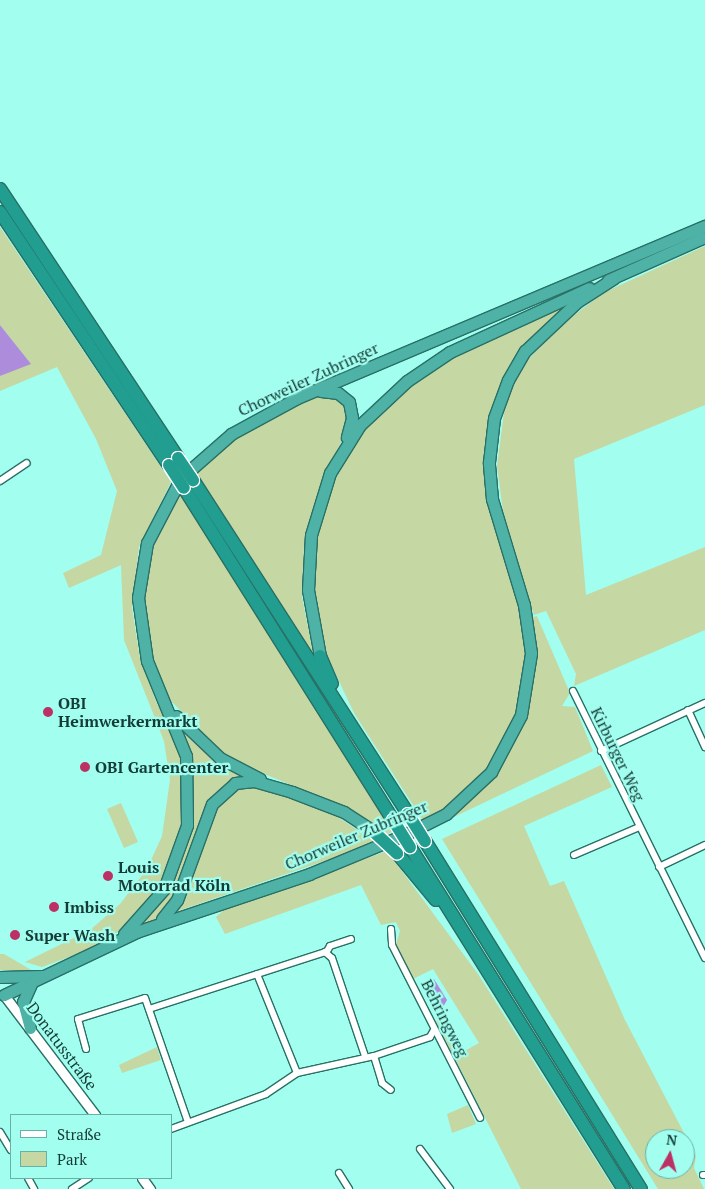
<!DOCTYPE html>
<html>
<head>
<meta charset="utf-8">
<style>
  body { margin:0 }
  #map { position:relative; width:705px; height:1189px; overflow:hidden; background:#a2feef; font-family:"PT Serif",serif }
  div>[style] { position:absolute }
  .green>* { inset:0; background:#c5d7a2 }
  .water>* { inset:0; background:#ae8cdc }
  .roads { filter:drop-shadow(1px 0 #297066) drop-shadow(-1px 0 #297066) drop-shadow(0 1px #297066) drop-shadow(0 -1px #297066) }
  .minor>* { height:6px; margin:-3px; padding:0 3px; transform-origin:3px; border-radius:3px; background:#fff }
  .tertiary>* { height:9px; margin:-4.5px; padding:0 4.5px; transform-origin:4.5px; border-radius:4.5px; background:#fff }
  .trunk>* { height:11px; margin:-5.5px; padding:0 5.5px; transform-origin:5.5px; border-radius:5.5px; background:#4eb2a6 }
  .motorway>* { height:12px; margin:-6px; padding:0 6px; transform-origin:6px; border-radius:6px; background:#219e90 }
  .bridges { filter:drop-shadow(1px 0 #fff) drop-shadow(-1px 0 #fff) drop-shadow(0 1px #fff) drop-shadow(0 -1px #fff) }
  .motorway-bridge>* { height:12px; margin:-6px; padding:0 6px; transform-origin:6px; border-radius:6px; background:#219e90 }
  .dots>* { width:14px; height:14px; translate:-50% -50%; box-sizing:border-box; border:2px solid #a2feef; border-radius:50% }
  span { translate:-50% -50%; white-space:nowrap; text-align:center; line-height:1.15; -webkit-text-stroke:4.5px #a2feef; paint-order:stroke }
  .street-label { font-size:16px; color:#143b36 }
  .poi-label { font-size:16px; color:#143b36; font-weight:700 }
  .left { translate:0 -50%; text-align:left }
  .legend { position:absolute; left:10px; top:1114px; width:162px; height:65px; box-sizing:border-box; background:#a2feef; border:1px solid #69b0a5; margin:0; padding:6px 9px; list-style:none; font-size:15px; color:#143b36 }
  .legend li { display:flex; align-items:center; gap:10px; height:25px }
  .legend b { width:25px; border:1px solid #69b0a5 }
  .north { position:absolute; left:645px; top:1129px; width:50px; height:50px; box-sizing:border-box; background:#a2feef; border:1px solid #69b0a5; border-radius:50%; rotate:7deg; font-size:14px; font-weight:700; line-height:20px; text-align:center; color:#143b36 }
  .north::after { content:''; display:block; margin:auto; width:18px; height:22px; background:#bc3064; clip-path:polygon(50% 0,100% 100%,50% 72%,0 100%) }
</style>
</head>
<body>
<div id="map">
  <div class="green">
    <div style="clip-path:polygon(0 227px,171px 482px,139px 547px,132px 608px,140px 659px,157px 704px,179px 741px,187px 806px,166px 881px,128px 926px,88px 950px,42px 967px,25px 962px,90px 930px,120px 904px,147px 869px,162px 836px,170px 780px,164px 741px,124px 640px,121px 565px,69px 588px,63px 573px,101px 555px,117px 491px,96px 439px,57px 367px,0 391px,0 376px,30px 363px,0 325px)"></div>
    <div style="clip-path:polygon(705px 246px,705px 405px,574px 459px,586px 595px,705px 547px,705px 630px,574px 686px,576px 674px,546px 611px,534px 615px,503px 511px,497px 466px,505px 405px,523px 365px,560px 326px,603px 293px)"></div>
    <div style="clip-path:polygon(571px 302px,525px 346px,485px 452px,527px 648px,519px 710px,494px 762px,461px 798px,424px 822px,354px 713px,324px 649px,313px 580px,317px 529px,326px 497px,360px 434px,404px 390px,453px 357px)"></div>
    <div style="clip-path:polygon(320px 394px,334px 394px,349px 409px,346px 433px,322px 480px,304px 544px,302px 597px,314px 658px,195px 473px,233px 438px)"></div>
    <div style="clip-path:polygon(179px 493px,196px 518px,394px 831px,386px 835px,345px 807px,230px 760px,170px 700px,147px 645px,142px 607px,153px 537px)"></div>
    <div style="clip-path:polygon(529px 609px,533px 617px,537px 616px,570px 693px,562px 706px,575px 707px,593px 751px,439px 824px,491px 778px,522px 726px,534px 672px)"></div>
    <div style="clip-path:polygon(181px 728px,210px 756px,244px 777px,216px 793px,174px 899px,158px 919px,133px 929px,174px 877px,187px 840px,192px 789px)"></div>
    <div style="clip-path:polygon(evenodd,601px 765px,612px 787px,524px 826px,550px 886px,564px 881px,625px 1020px,696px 1156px,694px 1168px,704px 1189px,658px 1189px,442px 839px,601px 765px,655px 1139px,685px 1139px,685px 1169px,655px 1169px,655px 1139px)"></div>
    <div style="clip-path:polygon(258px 785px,332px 813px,377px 843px,172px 913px,210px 816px,228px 789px)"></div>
    <div style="clip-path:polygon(121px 803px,138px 842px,124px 848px,107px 809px)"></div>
    <div style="clip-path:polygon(387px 851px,478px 974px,614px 1189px,521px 1189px,436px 1021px,441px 1017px,459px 1054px,479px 1043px,433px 969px,413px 979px,396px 944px,400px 931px,396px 922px,381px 925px,361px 885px,225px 934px,216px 917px,224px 910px)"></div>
    <div style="clip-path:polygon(0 954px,4px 954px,33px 971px,0 970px)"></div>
    <div style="clip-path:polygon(157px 1047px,161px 1060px,122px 1073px,119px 1065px)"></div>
    <div style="clip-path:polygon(468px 1105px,476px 1124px,452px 1133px,447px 1114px)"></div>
  </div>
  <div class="water">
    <div style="clip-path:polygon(0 325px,31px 364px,0 376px)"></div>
    <div style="clip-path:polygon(434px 979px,447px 1000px,443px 1007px,433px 994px,430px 981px)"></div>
  </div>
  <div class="roads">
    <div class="minor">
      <div style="left:0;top:481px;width:32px;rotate:-34deg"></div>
      <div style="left:573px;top:691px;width:298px;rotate:63.7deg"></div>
      <div style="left:688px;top:710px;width:41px;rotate:65.3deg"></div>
      <div style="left:601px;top:751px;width:115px;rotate:-24.8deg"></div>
      <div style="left:574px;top:855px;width:71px;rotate:-23.3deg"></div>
      <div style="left:659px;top:867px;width:51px;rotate:-25.6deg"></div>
      <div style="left:391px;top:929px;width:16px;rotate:86deg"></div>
      <div style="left:392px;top:945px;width:194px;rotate:63deg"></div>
      <div style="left:326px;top:953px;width:8px;rotate:-60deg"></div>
      <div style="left:330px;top:946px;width:22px;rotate:-18deg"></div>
      <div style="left:257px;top:974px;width:107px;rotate:68deg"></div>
      <div style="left:149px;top:1009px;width:185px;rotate:-17.9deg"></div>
      <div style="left:325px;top:952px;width:9px;rotate:41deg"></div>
      <div style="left:332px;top:958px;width:103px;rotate:71.4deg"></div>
      <div style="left:86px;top:1049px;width:31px;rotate:-105deg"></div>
      <div style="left:78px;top:1019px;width:70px;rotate:-17.4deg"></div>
      <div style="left:145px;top:998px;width:131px;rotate:70.9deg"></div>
      <div style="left:374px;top:1056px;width:28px;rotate:73deg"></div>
      <div style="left:382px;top:1083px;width:11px;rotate:38deg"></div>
      <div style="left:297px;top:1073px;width:79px;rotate:-12.4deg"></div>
      <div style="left:374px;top:1056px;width:59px;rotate:-18.7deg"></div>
      <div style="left:430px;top:1037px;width:8px;rotate:-60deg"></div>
      <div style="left:171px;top:1129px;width:101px;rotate:-20.2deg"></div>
      <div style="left:266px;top:1094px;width:37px;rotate:-34deg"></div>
      <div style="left:0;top:1132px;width:21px;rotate:59deg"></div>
      <div style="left:420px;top:1149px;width:50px;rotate:53.1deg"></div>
      <div style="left:339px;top:1173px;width:19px;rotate:58deg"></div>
      <div style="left:703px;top:1175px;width:2px"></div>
      <div style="left:28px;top:1178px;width:13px;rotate:61deg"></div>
      <div style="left:72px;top:1189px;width:20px;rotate:-33deg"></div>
    </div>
    <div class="tertiary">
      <div style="left:4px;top:995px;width:151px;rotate:52.8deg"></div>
      <div style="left:142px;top:1178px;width:14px;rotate:54deg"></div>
    </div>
    <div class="trunk">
      <div style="left:608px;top:280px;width:106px;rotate:-23.9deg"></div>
      <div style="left:321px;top:391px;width:17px;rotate:7deg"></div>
      <div style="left:338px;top:393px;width:14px;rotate:39deg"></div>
      <div style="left:349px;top:402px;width:16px;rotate:79deg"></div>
      <div style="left:352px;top:418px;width:20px;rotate:105deg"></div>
      <div style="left:320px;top:656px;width:67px;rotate:-100.3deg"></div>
      <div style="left:308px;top:590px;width:55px;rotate:-86.9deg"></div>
      <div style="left:311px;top:535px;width:65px;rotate:-73deg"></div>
      <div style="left:330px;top:473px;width:57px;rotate:-58deg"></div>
      <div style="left:360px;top:425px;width:64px;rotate:-43.1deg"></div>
      <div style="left:407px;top:381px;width:52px;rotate:-34deg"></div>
      <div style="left:450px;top:352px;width:153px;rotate:-24.7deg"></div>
      <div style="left:176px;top:716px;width:61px;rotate:43.7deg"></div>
      <div style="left:220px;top:758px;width:45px;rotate:27.7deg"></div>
      <div style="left:162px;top:919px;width:24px;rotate:-52deg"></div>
      <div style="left:177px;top:900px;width:102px;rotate:-70deg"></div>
      <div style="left:212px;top:804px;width:31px;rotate:-42deg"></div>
      <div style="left:235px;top:783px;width:19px;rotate:-6deg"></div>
      <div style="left:254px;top:781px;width:40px;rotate:16deg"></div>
      <div style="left:292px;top:792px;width:56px;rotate:21deg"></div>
      <div style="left:344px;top:812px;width:35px;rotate:33deg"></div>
      <div style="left:124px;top:934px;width:60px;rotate:-48.4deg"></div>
      <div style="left:164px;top:889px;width:68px;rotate:-70.2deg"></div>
      <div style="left:187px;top:825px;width:69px;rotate:-90.8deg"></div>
      <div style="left:186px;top:756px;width:103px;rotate:-112.3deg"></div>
      <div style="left:147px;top:661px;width:64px;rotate:-98.1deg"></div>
      <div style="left:138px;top:598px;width:56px;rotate:-80.7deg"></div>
      <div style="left:147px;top:543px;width:73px;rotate:-62.4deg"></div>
      <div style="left:181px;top:478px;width:67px;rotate:-41.3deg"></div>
      <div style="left:231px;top:434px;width:75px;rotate:-28.6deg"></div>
      <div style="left:297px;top:398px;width:443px;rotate:-22.9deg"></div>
      <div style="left:0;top:977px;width:42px;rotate:-1.4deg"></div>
      <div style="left:4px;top:995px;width:149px;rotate:-25.4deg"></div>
      <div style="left:139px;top:931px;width:179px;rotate:-18.5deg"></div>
      <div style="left:309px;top:874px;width:105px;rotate:-22.4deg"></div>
      <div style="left:406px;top:834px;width:45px;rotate:-26.6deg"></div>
      <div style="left:446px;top:814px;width:62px;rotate:-43deg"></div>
      <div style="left:491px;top:772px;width:64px;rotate:-62.2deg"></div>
      <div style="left:521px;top:715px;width:63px;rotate:-80.8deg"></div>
      <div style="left:531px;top:653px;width:49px;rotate:-98.3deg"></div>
      <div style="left:524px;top:605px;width:111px;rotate:-106.8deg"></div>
      <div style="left:492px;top:499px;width:37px;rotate:-95deg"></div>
      <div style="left:489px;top:462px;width:44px;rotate:-83.5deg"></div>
      <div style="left:494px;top:418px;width:40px;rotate:-69.8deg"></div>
      <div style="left:508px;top:380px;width:34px;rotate:-60deg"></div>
      <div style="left:525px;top:351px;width:71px;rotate:-43.3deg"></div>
      <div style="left:577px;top:302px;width:44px;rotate:-33deg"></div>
      <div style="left:30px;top:1028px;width:27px;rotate:-105deg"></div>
      <div style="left:23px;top:1002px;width:20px;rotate:-66deg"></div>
    </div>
    <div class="motorway">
      <div style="left:0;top:189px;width:323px;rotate:56.5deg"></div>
      <div style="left:0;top:212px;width:304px;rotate:56.3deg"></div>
      <div style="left:193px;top:480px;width:397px;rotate:57.2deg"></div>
      <div style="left:184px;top:488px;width:392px;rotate:57.8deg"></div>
      <div style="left:320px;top:656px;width:30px;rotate:67deg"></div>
      <div style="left:425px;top:841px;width:410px;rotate:58.2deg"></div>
      <div style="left:410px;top:847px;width:403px;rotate:58deg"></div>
      <div style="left:397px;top:853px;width:61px;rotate:50.3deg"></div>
    </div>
  </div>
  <div class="bridges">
    <div class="motorway-bridge">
      <div style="left:178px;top:458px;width:27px;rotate:56deg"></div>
      <div style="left:169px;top:465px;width:27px;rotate:57deg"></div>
      <div style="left:408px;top:814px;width:32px;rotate:58deg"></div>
      <div style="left:393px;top:820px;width:32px;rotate:58deg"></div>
      <div style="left:373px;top:831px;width:33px;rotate:43deg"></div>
    </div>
  </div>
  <div class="dots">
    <div style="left:48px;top:712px;background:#bc3064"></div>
    <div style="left:85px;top:767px;background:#bc3064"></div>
    <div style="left:108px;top:876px;background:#bc3064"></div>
    <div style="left:54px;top:907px;background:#bc3064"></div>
    <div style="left:15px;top:935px;background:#bc3064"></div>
  </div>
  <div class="street-label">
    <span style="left:308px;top:379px;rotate:-25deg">Chorweiler Zubringer</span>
    <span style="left:618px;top:754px;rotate:64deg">Kirburger Weg</span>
    <span style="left:356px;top:835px;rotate:-23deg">Chorweiler Zubringer</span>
    <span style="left:445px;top:1018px;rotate:63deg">Behringweg</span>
    <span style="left:62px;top:1046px;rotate:53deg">Donatusstraße</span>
  </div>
  <div class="poi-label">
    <span class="left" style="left:58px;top:712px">OBI<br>Heimwerkermarkt</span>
    <span class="left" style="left:95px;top:767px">OBI Gartencenter</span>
    <span class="left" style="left:118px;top:876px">Louis<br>Motorrad Köln</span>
    <span class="left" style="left:64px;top:907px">Imbiss</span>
    <span class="left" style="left:25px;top:935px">Super Wash</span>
  </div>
  <ul class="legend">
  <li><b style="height:6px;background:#fff"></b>Straße</li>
  <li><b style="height:14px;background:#c5d7a2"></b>Park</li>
  </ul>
  <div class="north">N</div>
</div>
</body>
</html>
